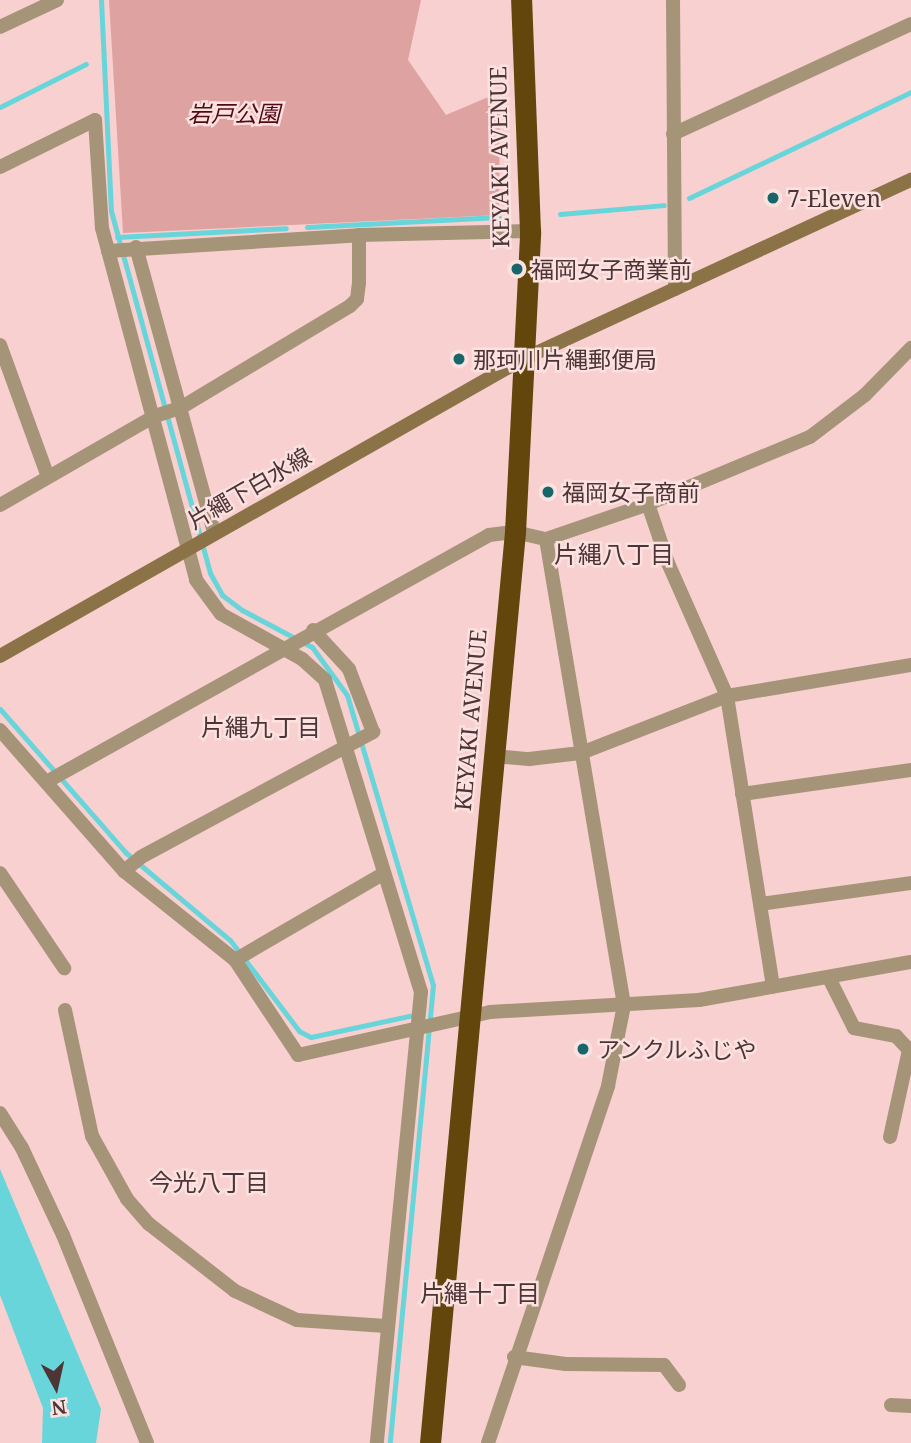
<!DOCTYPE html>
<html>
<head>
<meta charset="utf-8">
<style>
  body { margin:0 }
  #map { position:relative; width:911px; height:1443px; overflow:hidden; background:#f7d0cf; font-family:"Noto Serif","Noto Sans JP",serif }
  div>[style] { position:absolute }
  .green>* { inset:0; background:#dea2a1 }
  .water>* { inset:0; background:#68d5db }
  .stream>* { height:5px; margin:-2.5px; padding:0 2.5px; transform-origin:2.5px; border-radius:2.5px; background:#68d5db }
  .street>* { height:14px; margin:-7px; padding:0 7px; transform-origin:7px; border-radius:7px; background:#a69478 }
  .secondary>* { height:14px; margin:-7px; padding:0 7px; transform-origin:7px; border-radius:7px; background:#8c7247 }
  .highway>* { height:21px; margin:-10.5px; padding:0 10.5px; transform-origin:10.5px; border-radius:10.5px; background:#62460b }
  .dots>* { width:19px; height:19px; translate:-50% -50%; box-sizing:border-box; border:4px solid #fbe1e0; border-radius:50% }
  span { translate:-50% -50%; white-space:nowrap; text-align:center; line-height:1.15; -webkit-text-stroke:5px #fbe1e0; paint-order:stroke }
  .park-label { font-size:23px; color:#530914; font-style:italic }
  .street-label { font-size:23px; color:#4e3535 }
  .poi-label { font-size:23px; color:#4e3535 }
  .left { translate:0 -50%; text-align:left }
  .neighbourhood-label { font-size:24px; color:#4e3535 }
  .north { position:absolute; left:21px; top:1352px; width:70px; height:70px; -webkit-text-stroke:5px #fbe1e0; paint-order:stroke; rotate:172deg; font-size:19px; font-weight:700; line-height:28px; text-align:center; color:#4e3535 }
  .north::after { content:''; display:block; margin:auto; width:24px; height:32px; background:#4e3535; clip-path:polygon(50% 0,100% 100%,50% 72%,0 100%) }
</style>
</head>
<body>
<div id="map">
  <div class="green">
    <div style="clip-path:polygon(109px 0,421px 0,408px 60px,446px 115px,500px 92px,499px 215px,123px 233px)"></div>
  </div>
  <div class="water">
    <div style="clip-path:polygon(0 1169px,101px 1409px,96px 1443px,42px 1443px,43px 1408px,0 1295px)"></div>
  </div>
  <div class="stream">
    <div style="left:101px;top:0;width:211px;rotate:87.3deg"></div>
    <div style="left:111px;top:211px;width:375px;rotate:74.7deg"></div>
    <div style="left:210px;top:573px;width:25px;rotate:61deg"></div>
    <div style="left:222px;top:595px;width:25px;rotate:37deg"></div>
    <div style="left:242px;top:610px;width:79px;rotate:27.9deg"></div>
    <div style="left:312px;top:647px;width:59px;rotate:53.9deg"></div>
    <div style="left:347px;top:695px;width:302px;rotate:73.5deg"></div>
    <div style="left:433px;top:985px;width:460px;rotate:95.4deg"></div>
    <div style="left:0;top:107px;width:96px;rotate:-26.6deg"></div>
    <div style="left:689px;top:198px;width:246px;rotate:-25.5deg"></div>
    <div style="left:560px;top:214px;width:104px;rotate:-4.9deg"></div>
    <div style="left:307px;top:227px;width:192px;rotate:-3deg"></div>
    <div style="left:117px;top:237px;width:169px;rotate:-3deg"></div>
    <div style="left:0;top:709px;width:190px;rotate:48.8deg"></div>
    <div style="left:125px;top:852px;width:137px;rotate:40deg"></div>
    <div style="left:230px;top:940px;width:114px;rotate:52.8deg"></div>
    <div style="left:299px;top:1031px;width:13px;rotate:27deg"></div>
    <div style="left:311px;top:1037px;width:109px;rotate:-12.1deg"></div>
  </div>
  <div class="street">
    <div style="left:673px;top:0;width:289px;rotate:89.6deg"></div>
    <div style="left:0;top:27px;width:63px;rotate:-25.3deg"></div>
    <div style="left:673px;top:134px;width:262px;rotate:-24.8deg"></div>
    <div style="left:0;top:167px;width:106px;rotate:-26.3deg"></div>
    <div style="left:95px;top:120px;width:108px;rotate:86.3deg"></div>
    <div style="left:102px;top:228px;width:364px;rotate:75deg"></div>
    <div style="left:196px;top:580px;width:42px;rotate:53.7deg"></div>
    <div style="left:221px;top:614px;width:93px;rotate:29.1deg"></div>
    <div style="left:302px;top:659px;width:31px;rotate:42deg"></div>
    <div style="left:325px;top:680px;width:326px;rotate:72.9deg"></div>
    <div style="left:421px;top:992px;width:453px;rotate:95.6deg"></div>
    <div style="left:136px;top:247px;width:295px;rotate:74.7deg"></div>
    <div style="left:108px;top:251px;width:252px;rotate:-3.6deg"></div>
    <div style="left:359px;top:235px;width:171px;rotate:-1.3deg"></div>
    <div style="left:0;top:345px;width:140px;rotate:70deg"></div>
    <div style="left:648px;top:504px;width:62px;rotate:71.3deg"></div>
    <div style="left:668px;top:563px;width:145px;rotate:66.1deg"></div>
    <div style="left:727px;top:696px;width:294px;rotate:81deg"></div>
    <div style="left:0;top:505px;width:179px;rotate:-29.9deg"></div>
    <div style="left:155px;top:416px;width:28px;rotate:-18deg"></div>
    <div style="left:182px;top:407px;width:196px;rotate:-31deg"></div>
    <div style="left:350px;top:306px;width:10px;rotate:-45deg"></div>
    <div style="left:357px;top:299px;width:16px;rotate:-83deg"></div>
    <div style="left:359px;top:283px;width:48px;rotate:-90deg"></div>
    <div style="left:0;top:730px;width:188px;rotate:48.7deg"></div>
    <div style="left:124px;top:871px;width:142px;rotate:38.7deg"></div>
    <div style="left:235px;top:960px;width:114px;rotate:56.4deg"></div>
    <div style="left:298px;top:1055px;width:197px;rotate:-12.6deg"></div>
    <div style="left:490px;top:1012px;width:209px;rotate:-3.3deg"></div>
    <div style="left:699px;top:1000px;width:215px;rotate:-10.2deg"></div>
    <div style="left:493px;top:756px;width:36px;rotate:5deg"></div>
    <div style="left:529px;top:759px;width:52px;rotate:-6.6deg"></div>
    <div style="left:581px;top:753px;width:157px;rotate:-21.3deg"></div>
    <div style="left:727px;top:696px;width:187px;rotate:-9.6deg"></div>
    <div style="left:48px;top:781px;width:505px;rotate:-29.15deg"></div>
    <div style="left:489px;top:535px;width:26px;rotate:-7deg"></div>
    <div style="left:515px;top:532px;width:32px;rotate:13deg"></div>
    <div style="left:546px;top:539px;width:108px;rotate:-18.9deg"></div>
    <div style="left:648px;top:504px;width:175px;rotate:-22.5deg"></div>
    <div style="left:810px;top:437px;width:69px;rotate:-37.4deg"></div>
    <div style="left:865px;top:395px;width:66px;rotate:-45.6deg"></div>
    <div style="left:742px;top:794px;width:171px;rotate:-8.1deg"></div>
    <div style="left:124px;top:871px;width:22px;rotate:-39deg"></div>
    <div style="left:141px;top:857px;width:264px;rotate:-28.3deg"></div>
    <div style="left:373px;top:732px;width:67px;rotate:-110.9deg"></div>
    <div style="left:349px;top:669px;width:53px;rotate:-132.7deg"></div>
    <div style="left:0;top:873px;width:115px;rotate:56deg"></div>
    <div style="left:760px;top:904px;width:152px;rotate:-7.9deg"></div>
    <div style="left:235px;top:960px;width:171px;rotate:-30.2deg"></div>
    <div style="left:829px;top:978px;width:56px;rotate:63.4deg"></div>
    <div style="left:854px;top:1028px;width:43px;rotate:10.8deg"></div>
    <div style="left:896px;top:1036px;width:19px;rotate:47deg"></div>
    <div style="left:909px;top:1050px;width:89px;rotate:102.3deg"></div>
    <div style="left:65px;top:1010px;width:129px;rotate:77.9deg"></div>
    <div style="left:92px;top:1136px;width:72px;rotate:60.9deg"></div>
    <div style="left:127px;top:1199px;width:33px;rotate:49deg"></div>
    <div style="left:149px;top:1224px;width:109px;rotate:37.9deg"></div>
    <div style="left:235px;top:1291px;width:68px;rotate:25.1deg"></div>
    <div style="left:297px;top:1320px;width:89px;rotate:3.9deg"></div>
    <div style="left:0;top:1113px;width:41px;rotate:57.8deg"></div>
    <div style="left:22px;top:1148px;width:96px;rotate:64.8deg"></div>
    <div style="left:63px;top:1235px;width:224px;rotate:68deg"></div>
    <div style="left:514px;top:1357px;width:52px;rotate:7.7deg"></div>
    <div style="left:566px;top:1364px;width:98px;rotate:0.6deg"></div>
    <div style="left:664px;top:1365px;width:25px;rotate:53deg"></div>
    <div style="left:891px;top:1405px;width:20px;rotate:3deg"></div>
    <div style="left:488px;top:1443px;width:377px;rotate:-71.4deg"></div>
    <div style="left:608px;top:1086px;width:83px;rotate:-78.8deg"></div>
    <div style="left:624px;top:1005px;width:472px;rotate:-99.5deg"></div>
  </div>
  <div class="secondary">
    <div style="left:0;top:656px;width:599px;rotate:-29.6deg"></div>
    <div style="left:521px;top:360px;width:430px;rotate:-24.8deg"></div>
  </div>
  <div class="highway">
    <div style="left:430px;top:1443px;width:915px;rotate:-84.67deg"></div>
    <div style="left:515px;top:532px;width:301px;rotate:-87.1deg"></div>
    <div style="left:530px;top:231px;width:231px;rotate:-92.2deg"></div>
  </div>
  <div class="dots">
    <div style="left:773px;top:198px;background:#17666a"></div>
    <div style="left:517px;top:269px;background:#17666a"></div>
    <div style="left:459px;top:359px;background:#17666a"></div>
    <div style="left:548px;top:492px;background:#17666a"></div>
    <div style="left:583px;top:1049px;background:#17666a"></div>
  </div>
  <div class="park-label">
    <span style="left:234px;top:113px">岩戸公園</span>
  </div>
  <div class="street-label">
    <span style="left:499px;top:157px;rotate:-91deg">KEYAKI AVENUE</span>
    <span style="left:249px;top:488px;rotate:-30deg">片繩下白水線</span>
    <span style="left:470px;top:720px;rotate:-85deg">KEYAKI AVENUE</span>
  </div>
  <div class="poi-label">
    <span class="left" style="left:787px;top:198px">7-Eleven</span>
    <span class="left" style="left:531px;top:269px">福岡女子商業前</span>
    <span class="left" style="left:473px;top:359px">那珂川片縄郵便局</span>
    <span class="left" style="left:562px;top:492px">福岡女子商前</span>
    <span class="left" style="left:597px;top:1049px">アンクルふじや</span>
  </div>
  <div class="neighbourhood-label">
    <span style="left:614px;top:554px">片縄八丁目</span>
    <span style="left:261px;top:727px">片縄九丁目</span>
    <span style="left:209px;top:1182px">今光八丁目</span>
    <span style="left:480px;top:1293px">片縄十丁目</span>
  </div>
  <div class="north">N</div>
</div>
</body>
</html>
